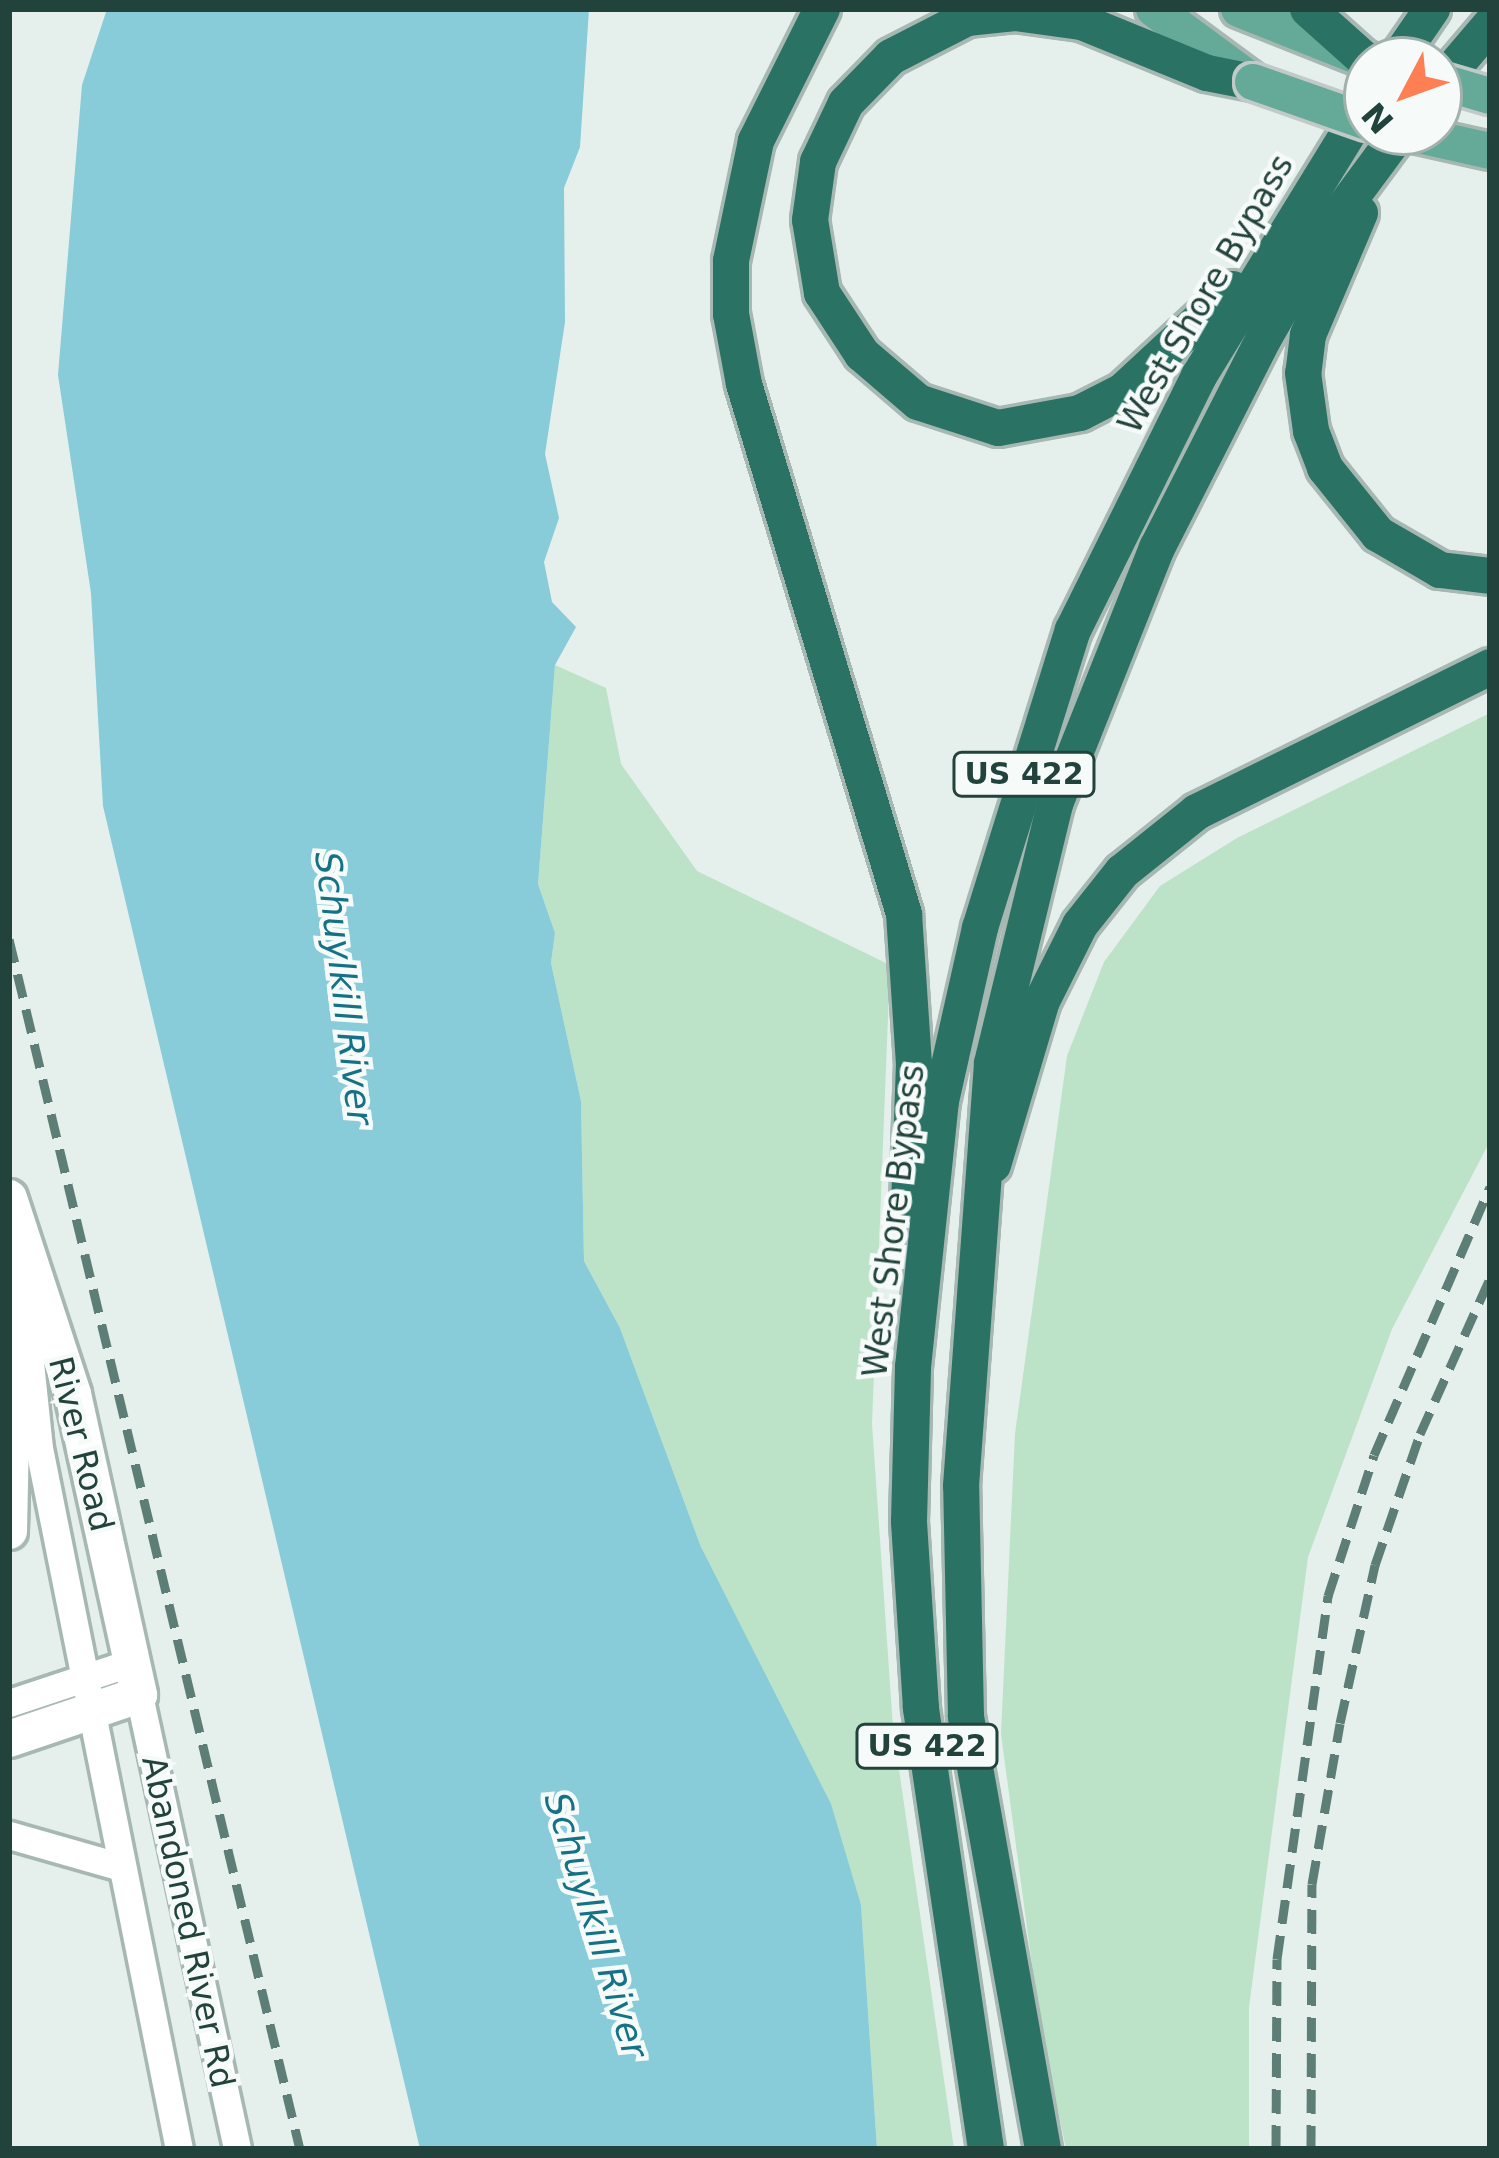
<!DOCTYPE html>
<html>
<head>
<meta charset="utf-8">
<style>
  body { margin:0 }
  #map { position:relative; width:1499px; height:2158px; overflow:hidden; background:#e5efeb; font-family:"DejaVu Sans",sans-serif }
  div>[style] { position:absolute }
  .green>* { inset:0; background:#bce2c7 }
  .water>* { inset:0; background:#88cbd9 }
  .roads { filter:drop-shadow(3px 0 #a7b8b3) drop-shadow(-3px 0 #a7b8b3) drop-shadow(0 3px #a7b8b3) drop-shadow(0 -3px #a7b8b3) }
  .street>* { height:27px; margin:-13.5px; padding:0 13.5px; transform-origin:13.5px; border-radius:13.5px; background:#fff }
  .secondary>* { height:36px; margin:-18px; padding:0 18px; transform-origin:18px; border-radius:18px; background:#fff }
  .primary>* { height:36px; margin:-18px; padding:0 18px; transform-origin:18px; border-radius:18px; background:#65a998 }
  .highway>* { height:36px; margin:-18px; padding:0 18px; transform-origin:18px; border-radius:18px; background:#2a7364 }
  .rail>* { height:9px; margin-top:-4.5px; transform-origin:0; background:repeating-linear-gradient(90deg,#5d7e76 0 24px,transparent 0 36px) }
  .bridges { filter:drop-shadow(3px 0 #c1cac8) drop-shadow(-3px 0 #c1cac8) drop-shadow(0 3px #c1cac8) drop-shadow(0 -3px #c1cac8) }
  .primary-bridge>* { height:36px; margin:-18px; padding:0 18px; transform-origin:18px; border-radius:18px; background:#65a998 }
  span { translate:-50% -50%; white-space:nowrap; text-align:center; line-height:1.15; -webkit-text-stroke:9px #f6fbf9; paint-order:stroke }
  .shield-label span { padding:3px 9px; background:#f6fbf9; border:3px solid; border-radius:9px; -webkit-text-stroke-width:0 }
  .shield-label { font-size:30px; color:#22433b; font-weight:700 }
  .street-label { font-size:33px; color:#22433b }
  .water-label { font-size:36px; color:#157286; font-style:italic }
  .frame { position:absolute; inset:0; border:12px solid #22433b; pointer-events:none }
  .north { position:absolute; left:1343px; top:36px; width:120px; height:120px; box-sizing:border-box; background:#f6fbf9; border:3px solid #a1b1ad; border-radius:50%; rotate:229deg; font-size:33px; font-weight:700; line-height:48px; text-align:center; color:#22433b }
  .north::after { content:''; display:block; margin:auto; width:42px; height:54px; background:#fe7f54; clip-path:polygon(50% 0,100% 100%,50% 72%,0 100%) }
</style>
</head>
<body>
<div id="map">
  <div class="green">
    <div style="clip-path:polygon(555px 665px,606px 688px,621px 764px,697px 871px,890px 965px,872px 1424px,893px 1728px,954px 2149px,877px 2149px,861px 1905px,701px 1547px,620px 1328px,584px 1261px,581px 1101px,551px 963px,555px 933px,538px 884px)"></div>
    <div style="clip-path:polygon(1490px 713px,1490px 1141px,1392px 1329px,1308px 1557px,1249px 2007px,1249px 2149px,1066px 2149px,1040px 2024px,1001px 1734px,1015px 1434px,1067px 1056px,1104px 962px,1160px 886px,1237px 838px)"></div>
  </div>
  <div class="water">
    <div style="clip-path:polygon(107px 9px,589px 9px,580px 147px,564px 188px,565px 322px,545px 454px,559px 518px,544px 562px,552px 602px,576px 627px,555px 665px,538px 884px,555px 933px,551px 963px,581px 1101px,584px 1261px,620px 1328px,701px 1547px,831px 1804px,861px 1905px,877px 2149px,420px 2149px,103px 806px,91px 593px,58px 375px,82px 85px)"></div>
  </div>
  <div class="roads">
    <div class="street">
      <div style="left:27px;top:1334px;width:115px;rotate:84deg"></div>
      <div style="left:39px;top:1448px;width:715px;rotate:78.71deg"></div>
      <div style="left:139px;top:1695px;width:464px;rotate:77.8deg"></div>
      <div style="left:9px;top:1703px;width:130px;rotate:-18.4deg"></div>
      <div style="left:9px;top:1835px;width:116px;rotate:15.9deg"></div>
    </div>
    <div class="secondary">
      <div style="left:9px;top:1198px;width:206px;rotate:71.9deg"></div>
      <div style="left:73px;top:1394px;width:308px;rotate:77.6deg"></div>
      <div style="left:139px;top:1695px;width:137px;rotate:161.3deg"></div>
      <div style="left:9px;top:1531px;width:278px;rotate:-88.8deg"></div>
    </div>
    <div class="primary">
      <div style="left:1154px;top:9px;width:123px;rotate:36.4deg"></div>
      <div style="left:1239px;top:9px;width:138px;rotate:21.7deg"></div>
      <div style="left:1405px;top:132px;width:87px;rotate:12.6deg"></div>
    </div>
    <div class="highway">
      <div style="left:822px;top:9px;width:148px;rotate:116.6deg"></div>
      <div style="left:756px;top:141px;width:123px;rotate:101.8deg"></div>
      <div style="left:731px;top:261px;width:53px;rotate:90deg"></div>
      <div style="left:731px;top:314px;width:71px;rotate:79.5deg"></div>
      <div style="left:744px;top:384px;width:554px;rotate:73.2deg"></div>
      <div style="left:904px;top:914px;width:149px;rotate:86.2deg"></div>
      <div style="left:914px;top:1063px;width:141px;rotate:92deg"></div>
      <div style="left:1308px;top:9px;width:75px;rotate:41.8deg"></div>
      <div style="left:1397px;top:60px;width:62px;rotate:-55.5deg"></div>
      <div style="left:1439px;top:85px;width:79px;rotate:-49.6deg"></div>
      <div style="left:1360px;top:213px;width:133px;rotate:113.1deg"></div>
      <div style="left:1308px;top:335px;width:38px;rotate:97deg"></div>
      <div style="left:1303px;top:373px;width:59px;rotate:82.1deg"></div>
      <div style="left:1311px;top:431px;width:40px;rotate:69deg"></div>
      <div style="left:1325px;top:468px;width:85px;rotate:51.2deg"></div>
      <div style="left:1378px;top:534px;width:72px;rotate:30.1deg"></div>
      <div style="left:1440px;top:570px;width:50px;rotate:6.8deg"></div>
      <div style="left:1233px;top:289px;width:150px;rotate:137.2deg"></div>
      <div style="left:1123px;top:391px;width:48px;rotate:152.9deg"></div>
      <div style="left:1080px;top:413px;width:83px;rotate:169.6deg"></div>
      <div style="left:998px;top:428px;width:84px;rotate:-162deg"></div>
      <div style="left:918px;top:402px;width:74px;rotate:-139.4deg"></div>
      <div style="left:862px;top:354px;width:73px;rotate:-123.3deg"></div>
      <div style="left:822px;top:293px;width:74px;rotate:-99.3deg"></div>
      <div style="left:810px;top:220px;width:59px;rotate:-82.1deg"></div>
      <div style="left:818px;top:162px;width:65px;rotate:-64.6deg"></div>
      <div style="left:846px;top:103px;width:64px;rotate:-45.6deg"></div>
      <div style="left:891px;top:57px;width:85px;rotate:-27.2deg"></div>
      <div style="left:967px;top:18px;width:48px;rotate:-5.9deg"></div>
      <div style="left:1015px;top:13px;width:68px;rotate:7.7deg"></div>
      <div style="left:1082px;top:22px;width:135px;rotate:22.2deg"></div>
      <div style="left:1207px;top:73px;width:47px;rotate:11.1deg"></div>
      <div style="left:993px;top:1165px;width:171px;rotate:-73.4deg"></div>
      <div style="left:1042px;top:1001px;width:85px;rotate:-63.4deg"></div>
      <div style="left:1080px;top:925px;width:68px;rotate:-51.6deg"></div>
      <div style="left:1122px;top:872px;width:96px;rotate:-38.7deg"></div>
      <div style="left:1197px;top:812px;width:327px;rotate:-26.3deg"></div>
      <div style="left:986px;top:2149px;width:446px;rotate:-98.4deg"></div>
      <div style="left:921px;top:1708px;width:187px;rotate:-93.7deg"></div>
      <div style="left:909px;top:1521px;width:154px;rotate:-88.5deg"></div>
      <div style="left:913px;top:1367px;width:267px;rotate:-84deg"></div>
      <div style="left:941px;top:1101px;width:177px;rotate:-77.3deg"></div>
      <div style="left:980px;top:928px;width:312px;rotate:-72.7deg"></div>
      <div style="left:1073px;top:630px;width:284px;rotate:-63.6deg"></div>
      <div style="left:1199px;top:376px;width:321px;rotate:-58.4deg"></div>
      <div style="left:1043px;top:2149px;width:439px;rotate:-100.1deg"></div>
      <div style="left:966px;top:1717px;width:231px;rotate:-91.2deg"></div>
      <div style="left:961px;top:1486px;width:424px;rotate:-85.8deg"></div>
      <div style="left:992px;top:1063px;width:267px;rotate:-76.3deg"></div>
      <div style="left:1055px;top:804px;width:276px;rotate:-68.3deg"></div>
      <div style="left:1157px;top:548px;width:236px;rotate:-63deg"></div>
      <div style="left:1264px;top:338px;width:118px;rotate:-60deg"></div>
      <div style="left:1323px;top:236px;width:129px;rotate:-53.5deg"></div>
    </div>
  </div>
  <div class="rail">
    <div style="left:9px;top:939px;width:1245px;rotate:76.48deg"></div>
    <div style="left:1276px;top:2149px;width:190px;rotate:-89.7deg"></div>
    <div style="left:1277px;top:1959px;width:367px;rotate:-82deg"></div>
    <div style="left:1328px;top:1596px;width:148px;rotate:-71.9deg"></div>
    <div style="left:1374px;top:1455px;width:292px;rotate:-66.6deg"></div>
    <div style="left:1311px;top:2149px;width:265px;rotate:-89.8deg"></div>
    <div style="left:1312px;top:1884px;width:163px;rotate:-80.1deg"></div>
    <div style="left:1340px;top:1723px;width:162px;rotate:-77.5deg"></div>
    <div style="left:1375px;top:1565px;width:139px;rotate:-71deg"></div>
    <div style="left:1420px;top:1434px;width:171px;rotate:-65.8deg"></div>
  </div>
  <div class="bridges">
    <div class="primary-bridge">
      <div style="left:1439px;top:81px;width:53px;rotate:16.4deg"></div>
      <div style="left:1253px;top:82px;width:121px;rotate:19.3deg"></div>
    </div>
  </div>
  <div class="shield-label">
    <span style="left:1024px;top:774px">US 422</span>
    <span style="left:927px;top:1746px">US 422</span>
  </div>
  <div class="street-label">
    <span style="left:1206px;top:294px;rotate:-60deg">West Shore Bypass</span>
    <span style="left:894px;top:1221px;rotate:-83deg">West Shore Bypass</span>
    <span style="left:81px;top:1444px;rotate:76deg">River Road</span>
    <span style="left:188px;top:1922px;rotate:78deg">Abandoned River Rd</span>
  </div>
  <div class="water-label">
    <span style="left:344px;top:988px;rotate:83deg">Schuylkill River</span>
    <span style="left:596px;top:1925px;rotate:73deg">Schuylkill River</span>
  </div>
  <div class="frame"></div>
  <div class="north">N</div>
</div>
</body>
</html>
